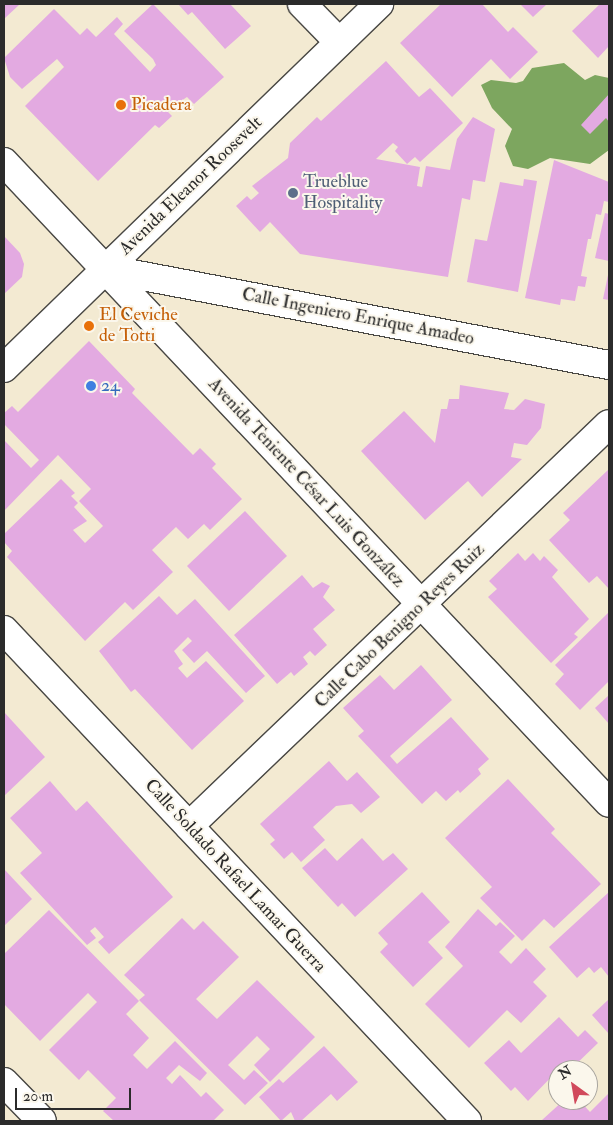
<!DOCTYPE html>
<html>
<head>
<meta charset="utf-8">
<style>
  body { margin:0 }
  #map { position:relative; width:613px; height:1125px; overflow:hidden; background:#f3ead2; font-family:"IM FELL Double Pica",serif }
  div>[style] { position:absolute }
  .forest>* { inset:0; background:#7da65f }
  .building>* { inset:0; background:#e3aae1 }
  .roads { filter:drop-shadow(1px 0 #494844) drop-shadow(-1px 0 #494844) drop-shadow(0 1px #494844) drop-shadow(0 -1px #494844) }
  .street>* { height:28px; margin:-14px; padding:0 14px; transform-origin:14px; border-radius:14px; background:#fff }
  .secondary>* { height:28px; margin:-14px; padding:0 14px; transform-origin:14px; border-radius:14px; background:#fff }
  .dots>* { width:14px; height:14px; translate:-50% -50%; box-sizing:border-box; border:2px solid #fbf7ec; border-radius:50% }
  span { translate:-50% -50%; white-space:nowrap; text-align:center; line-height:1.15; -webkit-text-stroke:4px #fbf7ec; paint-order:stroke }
  .food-label { font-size:18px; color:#c56008 }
  .left { translate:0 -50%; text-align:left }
  .service-label { font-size:18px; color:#4e5e75 }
  .street-label { font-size:18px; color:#2b2b2b }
  .shop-label { font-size:18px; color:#366cbe }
  .frame { position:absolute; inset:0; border:5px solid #2b2b2b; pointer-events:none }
  .north { position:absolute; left:548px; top:1060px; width:50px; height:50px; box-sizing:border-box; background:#fbf7ec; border:1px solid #a8a59f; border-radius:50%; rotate:328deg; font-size:14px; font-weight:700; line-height:20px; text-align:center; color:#2b2b2b }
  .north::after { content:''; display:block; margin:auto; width:18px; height:22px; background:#d1495b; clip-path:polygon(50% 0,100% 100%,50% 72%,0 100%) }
  .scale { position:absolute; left:15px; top:1088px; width:116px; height:22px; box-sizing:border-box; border:2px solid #2b2b2b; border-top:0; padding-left:6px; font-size:15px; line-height:18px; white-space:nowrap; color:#2b2b2b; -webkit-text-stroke:4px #fbf7ec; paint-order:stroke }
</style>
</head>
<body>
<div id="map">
  <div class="forest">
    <div style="clip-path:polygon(564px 63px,585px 80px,595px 75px,609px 78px,609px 150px,590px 164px,550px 158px,528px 169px,513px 166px,505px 146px,512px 129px,492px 108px,481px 85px,491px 80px,516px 83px,523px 81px,532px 68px)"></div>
  </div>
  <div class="building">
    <div style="clip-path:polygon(4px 4px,20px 4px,4px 19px)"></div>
    <div style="clip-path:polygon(153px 4px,224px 77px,194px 104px,187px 97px,178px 103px,168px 112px,172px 116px,159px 128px,155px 125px,98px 181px,25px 106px,64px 67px,57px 59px,22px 89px,10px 77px,4px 58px,54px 9px,80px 35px,87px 28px,96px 37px,117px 17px,123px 24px,114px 34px,150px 72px,156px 65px,153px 59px,124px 31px)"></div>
    <div style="clip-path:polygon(178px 4px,230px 4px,251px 26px,225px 49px,192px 12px,188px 15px)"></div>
    <div style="clip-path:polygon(441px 4px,482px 4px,508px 32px,513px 27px,538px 52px,510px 79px,491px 59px,452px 97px,400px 43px)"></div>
    <div style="clip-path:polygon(520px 4px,547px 4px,533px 17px)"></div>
    <div style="clip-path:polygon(600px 4px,609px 4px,609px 46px,598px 58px,572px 31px)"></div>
    <div style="clip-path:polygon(386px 61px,419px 97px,430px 88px,463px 123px,420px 162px,415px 157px,407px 164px,395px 151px,398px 147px,393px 143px,376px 159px,420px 167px,417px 186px,422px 187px,426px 166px,450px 170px,457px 139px,473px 117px,495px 129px,485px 182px,473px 180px,470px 200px,462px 198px,448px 277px,300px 254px,270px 222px,260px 232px,236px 206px,247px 196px,251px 200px,259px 193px,252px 186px,288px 158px,290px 143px,317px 117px,321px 121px)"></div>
    <div style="clip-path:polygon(609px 94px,609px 122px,606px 118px,590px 134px,581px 125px)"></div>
    <div style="clip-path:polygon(554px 160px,609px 182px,609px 202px,604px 201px,601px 215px,596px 214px,591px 239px,588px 239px,581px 276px,587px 277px,585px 287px,578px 286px,575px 301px,561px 299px,560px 305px,525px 298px)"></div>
    <div style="clip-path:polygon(524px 179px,537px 181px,518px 292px,467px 282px,475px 239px,487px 241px,500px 182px,523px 186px)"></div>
    <div style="clip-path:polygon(605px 213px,609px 214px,609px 261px,595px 258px)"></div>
    <div style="clip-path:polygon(4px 236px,20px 253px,24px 264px,22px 277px,4px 294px)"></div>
    <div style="clip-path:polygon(608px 275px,609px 275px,609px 300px,603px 299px)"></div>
    <div style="clip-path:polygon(89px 341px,135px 389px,132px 393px,193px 455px,200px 448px,216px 464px,212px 468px,242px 499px,210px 530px,204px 524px,188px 539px,176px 527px,152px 550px,173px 572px,133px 610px,125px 602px,85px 641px,7px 557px,12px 551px,4px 542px,4px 534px,61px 479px,75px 493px,71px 496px,78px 503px,74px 507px,87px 521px,73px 530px,85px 543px,103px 526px,79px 501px,91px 489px,58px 455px,4px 511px,4px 440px,31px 468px,39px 460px,4px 424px,4px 413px,12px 406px,18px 412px)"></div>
    <div style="clip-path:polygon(460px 385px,509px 393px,504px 409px,514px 410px,525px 399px,545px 404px,541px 428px,527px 445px,514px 443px,511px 457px,522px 459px,482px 497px,468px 481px,425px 520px,361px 451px,404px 411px,435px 443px,441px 409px,447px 409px,449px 399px,459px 399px)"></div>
    <div style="clip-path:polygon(609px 469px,609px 589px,597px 576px,589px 583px,549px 540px,570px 520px,563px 513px)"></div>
    <div style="clip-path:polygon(245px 511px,287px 556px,229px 611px,187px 566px)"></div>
    <div style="clip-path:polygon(518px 553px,525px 561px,533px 553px,540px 561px,544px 556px,558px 570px,552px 577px,589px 619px,574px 634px,578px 637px,551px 663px,488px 597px,497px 589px,489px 581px)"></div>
    <div style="clip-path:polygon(302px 575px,313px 588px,322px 582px,330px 586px,323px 597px,335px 610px,313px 629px,327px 645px,315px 656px,310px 651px,303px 657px,308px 664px,294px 676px,291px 672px,277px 684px,234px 635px)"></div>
    <div style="clip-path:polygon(159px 596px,177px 615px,195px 599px,265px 676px,246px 693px,207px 651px,194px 663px,182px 650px,192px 641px,188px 637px,174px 651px,183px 664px,178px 668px,187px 678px,206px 661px,244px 701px,192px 750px,135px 689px,131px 692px,99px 651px)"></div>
    <div style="clip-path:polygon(609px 612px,609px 681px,580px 710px,555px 684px,564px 674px,555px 665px)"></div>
    <div style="clip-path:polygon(421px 665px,452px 700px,390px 756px,397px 764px,451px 717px,489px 759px,478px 769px,481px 774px,460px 793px,458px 790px,446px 801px,436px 791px,422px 804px,358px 736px,364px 731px,343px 708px,380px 675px,394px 690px)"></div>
    <div style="clip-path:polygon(609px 695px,609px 724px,595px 708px)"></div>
    <div style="clip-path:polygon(4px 712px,45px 757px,4px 796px)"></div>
    <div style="clip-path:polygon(329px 761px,347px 781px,357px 772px,380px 797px,361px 813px,352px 804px,336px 806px,313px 827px,325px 840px,301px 862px,292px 852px,284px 859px,270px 844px,275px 840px,260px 824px)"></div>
    <div style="clip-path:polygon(508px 779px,555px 829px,551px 833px,601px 884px,554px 928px,544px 919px,522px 941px,480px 898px,492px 887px,445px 838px)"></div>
    <div style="clip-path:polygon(50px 781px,76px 811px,87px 801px,173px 897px,109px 954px,98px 942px,104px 937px,95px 927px,90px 931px,96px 938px,87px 945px,20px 873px,42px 853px,10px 818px)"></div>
    <div style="clip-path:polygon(362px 838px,383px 861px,393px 853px,408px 869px,355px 917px,342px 903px,338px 907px,302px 868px,325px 848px,337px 861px)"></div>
    <div style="clip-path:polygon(4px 869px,32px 899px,4px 926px)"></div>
    <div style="clip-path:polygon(422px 892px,450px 922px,428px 942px,443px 958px,413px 987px,380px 952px,388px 944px,378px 933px)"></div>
    <div style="clip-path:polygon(609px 892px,609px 977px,601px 967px,594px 973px,589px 967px,577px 978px,549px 947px)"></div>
    <div style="clip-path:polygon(478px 909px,496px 926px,500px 922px,515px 936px,499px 952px,511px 964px,526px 948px,546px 969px,533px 982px,547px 996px,521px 1023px,507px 1010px,469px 1048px,425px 1004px,463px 966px,445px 947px)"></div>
    <div style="clip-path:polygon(49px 910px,139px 1001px,126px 1014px,149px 1038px,133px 1055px,147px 1069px,175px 1041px,207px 1073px,200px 1081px,179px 1065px,166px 1078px,172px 1084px,180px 1075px,201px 1097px,206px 1092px,224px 1110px,213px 1121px,114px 1121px,103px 1111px,116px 1098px,88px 1070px,79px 1080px,49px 1050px,97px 1002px,88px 993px,40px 1041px,4px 1004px,4px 954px)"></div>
    <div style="clip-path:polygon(182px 918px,194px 930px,203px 921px,239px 957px,196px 999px,217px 1019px,257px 980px,315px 1037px,270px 1082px,254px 1065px,270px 1049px,257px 1036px,228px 1065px,244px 1080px,254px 1070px,268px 1083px,245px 1105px,139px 1000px,145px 995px,124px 975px)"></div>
    <div style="clip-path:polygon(609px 999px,609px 1034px,592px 1015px)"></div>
    <div style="clip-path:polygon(559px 1017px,578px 1037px,585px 1030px,598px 1043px,570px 1070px,558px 1070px,528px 1101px,515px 1087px,511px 1091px,484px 1063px,509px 1040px,521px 1053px)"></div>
    <div style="clip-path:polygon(324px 1046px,358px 1082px,337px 1101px,331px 1094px,301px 1121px,295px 1121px,291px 1112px,281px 1121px,259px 1097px,279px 1079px,283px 1083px)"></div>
    <div style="clip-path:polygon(608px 1094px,609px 1121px,542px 1120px,564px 1100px,579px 1100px,590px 1112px)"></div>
  </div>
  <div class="roads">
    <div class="street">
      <div style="left:302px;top:4px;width:53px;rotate:45.8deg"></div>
      <div style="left:106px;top:269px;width:512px;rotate:10.81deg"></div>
      <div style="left:4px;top:630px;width:675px;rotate:46.68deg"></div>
      <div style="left:189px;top:826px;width:581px;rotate:-43.75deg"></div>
      <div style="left:4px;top:1082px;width:54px;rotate:45.7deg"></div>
    </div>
    <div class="secondary">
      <div style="left:4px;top:162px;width:881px;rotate:46.65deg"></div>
      <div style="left:4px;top:368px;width:523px;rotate:-44.15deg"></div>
    </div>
  </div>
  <div class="dots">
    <div style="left:121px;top:105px;background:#e8710a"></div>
    <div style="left:293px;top:193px;background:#5c6f8a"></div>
    <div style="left:89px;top:326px;background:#e8710a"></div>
    <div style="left:91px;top:386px;background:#3f7fe0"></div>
  </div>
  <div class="food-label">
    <span class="left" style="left:131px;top:105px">Picadera</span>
    <span class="left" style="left:99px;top:326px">El Ceviche<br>de Totti</span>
  </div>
  <div class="service-label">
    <span class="left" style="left:303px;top:193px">Trueblue<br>Hospitality</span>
  </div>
  <div class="street-label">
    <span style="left:191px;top:186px;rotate:-44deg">Avenida Eleanor Roosevelt</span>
    <span style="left:358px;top:317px;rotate:11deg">Calle Ingeniero Enrique Amadeo</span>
    <span style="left:306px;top:483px;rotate:47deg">Avenida Teniente César Luis González</span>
    <span style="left:400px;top:626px;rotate:-44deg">Calle Cabo Benigno Reyes Ruiz</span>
    <span style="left:235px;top:876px;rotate:47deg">Calle Soldado Rafael Lamar Guerra</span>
  </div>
  <div class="shop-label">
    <span class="left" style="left:101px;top:386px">24</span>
  </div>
  <div class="frame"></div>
  <div class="north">N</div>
  <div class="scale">20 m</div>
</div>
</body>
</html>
